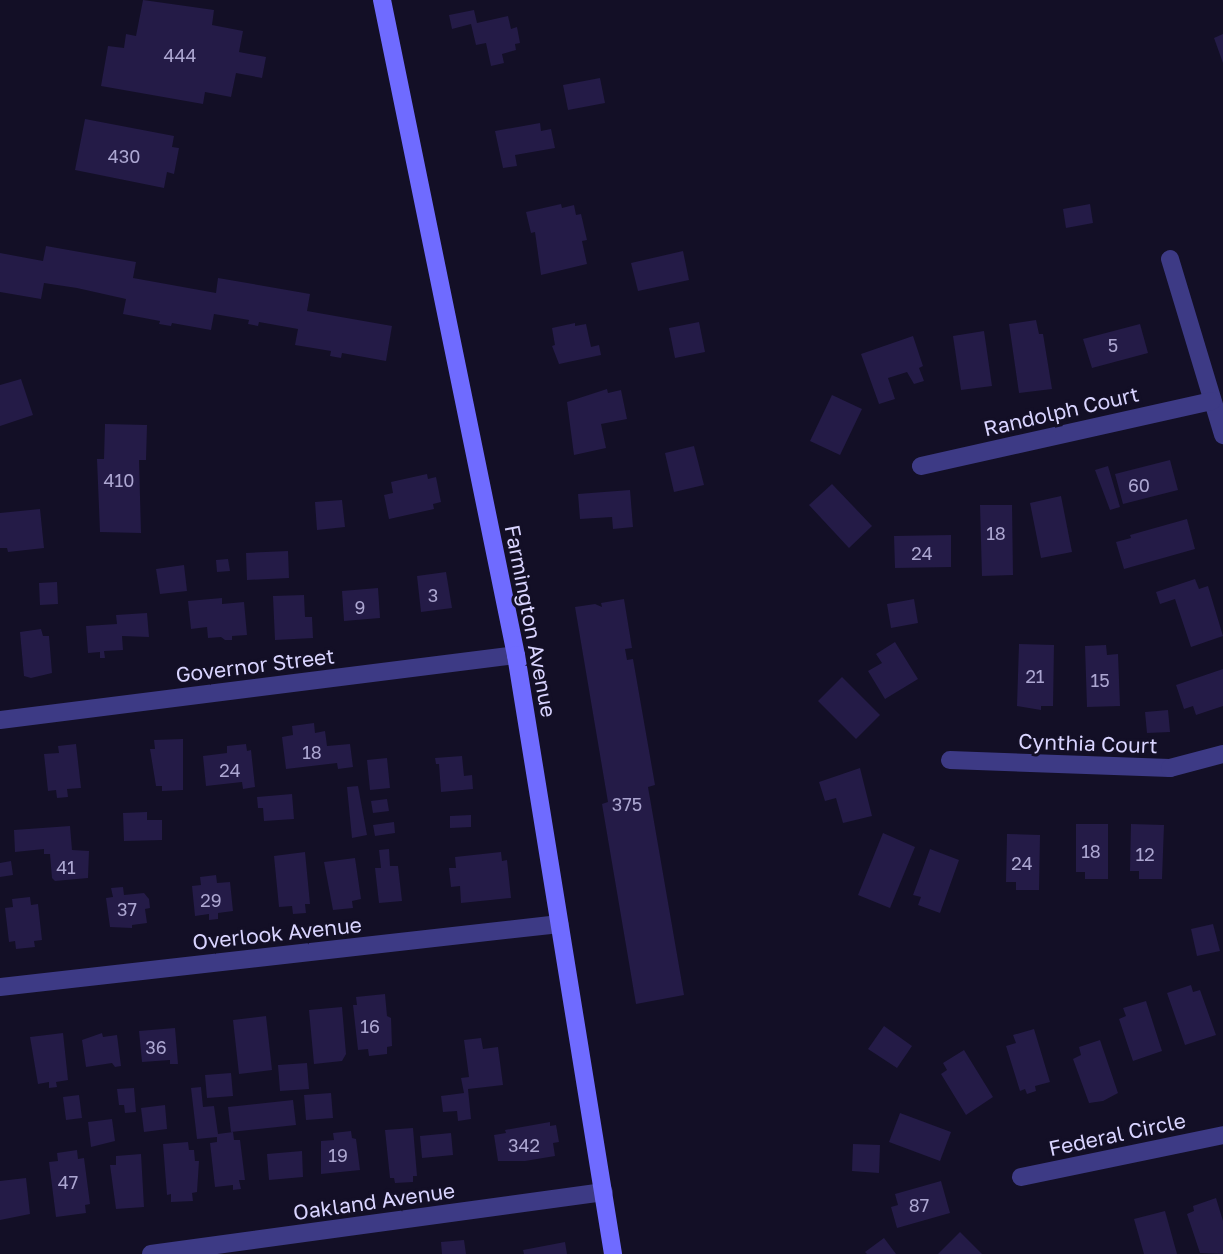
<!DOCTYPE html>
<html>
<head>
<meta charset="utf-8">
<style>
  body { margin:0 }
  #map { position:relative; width:1223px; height:1254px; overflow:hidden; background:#130f26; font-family:"Golos Text",sans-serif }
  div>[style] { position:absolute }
  .building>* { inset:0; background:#241b47 }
  .street>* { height:18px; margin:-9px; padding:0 9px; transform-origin:9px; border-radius:9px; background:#3d3a85 }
  .secondary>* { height:18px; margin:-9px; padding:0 9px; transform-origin:9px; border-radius:9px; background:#6f6bff }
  span { translate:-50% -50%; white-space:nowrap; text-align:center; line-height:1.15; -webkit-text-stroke:6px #130f26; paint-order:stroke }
  .number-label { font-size:18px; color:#aca6d1 }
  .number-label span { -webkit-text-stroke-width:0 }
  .street-label { font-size:21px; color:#d9d4ff }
</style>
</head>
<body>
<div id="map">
  <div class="building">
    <div style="clip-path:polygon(143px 0,214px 10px,212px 25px,243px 31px,239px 52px,266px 57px,262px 78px,236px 73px,231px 97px,205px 92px,203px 104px,101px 86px,108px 46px,124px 48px,126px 34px,136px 36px)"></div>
    <div style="clip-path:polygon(474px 10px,477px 23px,508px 16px,511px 29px,517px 27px,520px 43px,515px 44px,516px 50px,502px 54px,504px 63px,491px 66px,486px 43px,476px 45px,471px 24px,452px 29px,449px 15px)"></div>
    <div style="clip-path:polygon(1223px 34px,1223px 63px,1214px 38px)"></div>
    <div style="clip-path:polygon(600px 78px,605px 103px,568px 110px,563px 85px)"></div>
    <div style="clip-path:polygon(85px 119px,174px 136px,172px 147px,179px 148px,174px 174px,167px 172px,164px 188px,75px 170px)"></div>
    <div style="clip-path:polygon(540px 123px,541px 131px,551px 129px,555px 148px,515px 155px,517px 166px,503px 168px,495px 131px)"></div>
    <div style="clip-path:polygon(561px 204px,562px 208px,574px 205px,576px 215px,581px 214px,587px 240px,582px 241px,587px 264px,541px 275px,535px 232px,531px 233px,526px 212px)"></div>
    <div style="clip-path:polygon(1090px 204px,1093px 223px,1066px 228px,1063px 209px)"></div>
    <div style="clip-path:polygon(46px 246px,136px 262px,133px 278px,216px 293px,218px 278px,310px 294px,307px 311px,392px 326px,386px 361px,342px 353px,341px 358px,330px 356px,331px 351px,295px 345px,298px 329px,259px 322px,258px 326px,248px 324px,249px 320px,214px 314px,211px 330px,172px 323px,171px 326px,159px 324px,160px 321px,123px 314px,126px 299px,77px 288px,44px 283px,41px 299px,0 292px,0 253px,43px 261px)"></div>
    <div style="clip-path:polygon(683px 251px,689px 280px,638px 291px,631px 263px)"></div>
    <div style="clip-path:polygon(1036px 320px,1039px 334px,1043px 334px,1052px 389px,1019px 393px,1009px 324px)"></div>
    <div style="clip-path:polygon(699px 322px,705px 352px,675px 358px,669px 328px)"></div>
    <div style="clip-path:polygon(575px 323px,575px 326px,586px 324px,591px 347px,599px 345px,601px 355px,559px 364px,552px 346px,555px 345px,552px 328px)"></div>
    <div style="clip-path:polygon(1140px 324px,1148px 353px,1092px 368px,1083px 339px)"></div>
    <div style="clip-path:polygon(984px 331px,992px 386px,961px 390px,953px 336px)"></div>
    <div style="clip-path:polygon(913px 336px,923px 366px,919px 368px,924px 381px,914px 384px,907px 372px,888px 378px,895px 399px,879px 404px,861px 354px)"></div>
    <div style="clip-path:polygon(21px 379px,33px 415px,0 426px,0 385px)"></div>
    <div style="clip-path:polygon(607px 389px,608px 393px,621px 390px,627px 419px,601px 424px,606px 448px,574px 455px,567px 402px)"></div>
    <div style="clip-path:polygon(832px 395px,862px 409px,840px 455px,810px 441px)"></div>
    <div style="clip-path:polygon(105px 424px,147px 425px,146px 460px,139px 460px,141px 533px,100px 532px,97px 459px,104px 459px)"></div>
    <div style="clip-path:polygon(694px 446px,704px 485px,674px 492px,665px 453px)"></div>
    <div style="clip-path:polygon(1170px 460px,1178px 490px,1123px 504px,1115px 474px)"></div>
    <div style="clip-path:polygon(1108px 466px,1120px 507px,1110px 510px,1095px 470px)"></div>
    <div style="clip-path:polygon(427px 474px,428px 479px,436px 477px,441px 502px,433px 504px,434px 509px,389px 519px,384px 495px,393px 493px,391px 482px)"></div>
    <div style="clip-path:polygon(832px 484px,872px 526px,849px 548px,809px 505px)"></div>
    <div style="clip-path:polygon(630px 490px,633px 527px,613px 529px,612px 517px,580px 519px,578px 494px)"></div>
    <div style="clip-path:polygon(1061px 496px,1072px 552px,1041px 558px,1030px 503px)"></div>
    <div style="clip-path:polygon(342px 500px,345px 527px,317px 530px,315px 502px)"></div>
    <div style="clip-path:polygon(980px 505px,1012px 505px,1013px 575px,982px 576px)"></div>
    <div style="clip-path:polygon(40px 509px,44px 548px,8px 552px,7px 548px,0 548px,0 513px)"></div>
    <div style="clip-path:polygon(1187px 519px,1195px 549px,1124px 569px,1116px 542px,1131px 538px,1130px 535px)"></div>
    <div style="clip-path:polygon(951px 535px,951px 567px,895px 568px,894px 536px)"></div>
    <div style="clip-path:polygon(288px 551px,289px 578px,247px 580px,246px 553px)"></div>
    <div style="clip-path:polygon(228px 559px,230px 571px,217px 572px,216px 560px)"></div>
    <div style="clip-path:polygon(184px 565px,187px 591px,160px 594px,156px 569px)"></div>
    <div style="clip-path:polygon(446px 572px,452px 608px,421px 612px,417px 576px)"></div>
    <div style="clip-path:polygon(1195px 579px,1199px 589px,1208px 586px,1223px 636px,1191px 647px,1175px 599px,1160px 604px,1156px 592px)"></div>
    <div style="clip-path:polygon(57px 582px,58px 604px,40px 605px,39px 583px)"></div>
    <div style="clip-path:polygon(378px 588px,380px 618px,344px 621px,342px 591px)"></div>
    <div style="clip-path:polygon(304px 595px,305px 617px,312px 617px,313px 638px,275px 640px,273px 596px)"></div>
    <div style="clip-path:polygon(222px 598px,222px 604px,244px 602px,247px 635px,232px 636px,232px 640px,225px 640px,221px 637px,208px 638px,207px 627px,191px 629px,188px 601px)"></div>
    <div style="clip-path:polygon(624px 599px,632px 648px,625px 649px,627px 660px,633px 659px,655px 785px,648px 787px,684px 995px,636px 1004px,602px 804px,608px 802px,575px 607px,595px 604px,602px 607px,601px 603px)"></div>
    <div style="clip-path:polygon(914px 599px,918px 623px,891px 628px,887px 604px)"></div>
    <div style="clip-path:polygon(147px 613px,149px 637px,122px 636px,123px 650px,104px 651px,105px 658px,100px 658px,100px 652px,88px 653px,86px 626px,117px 624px,116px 615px)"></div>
    <div style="clip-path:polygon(41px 629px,43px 636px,49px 636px,52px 673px,31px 678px,24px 676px,20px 632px)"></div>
    <div style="clip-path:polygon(895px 642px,918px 679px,885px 699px,868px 671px,882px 663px,876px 654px)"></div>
    <div style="clip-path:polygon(1019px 644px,1054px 645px,1053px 706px,1041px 706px,1041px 710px,1017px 706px)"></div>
    <div style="clip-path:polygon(1106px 645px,1107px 655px,1118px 654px,1120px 706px,1087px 707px,1085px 646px)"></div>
    <div style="clip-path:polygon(1223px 669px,1223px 706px,1196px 715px,1193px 706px,1184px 709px,1176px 685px)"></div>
    <div style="clip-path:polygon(842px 677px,880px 715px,856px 739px,818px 701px)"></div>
    <div style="clip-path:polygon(1168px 710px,1170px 732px,1147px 733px,1145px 712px)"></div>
    <div style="clip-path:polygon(314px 723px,315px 733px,325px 731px,327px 746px,350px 744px,353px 767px,338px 769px,337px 763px,286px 769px,282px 737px,293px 735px,292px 726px)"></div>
    <div style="clip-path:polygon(183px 739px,183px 790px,162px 791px,162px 786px,156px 786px,150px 749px,155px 749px,154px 740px)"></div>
    <div style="clip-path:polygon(76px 744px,81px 788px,67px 789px,68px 797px,57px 798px,56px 790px,48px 791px,44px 754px,59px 753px,58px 746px)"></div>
    <div style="clip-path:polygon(246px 744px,247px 751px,251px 750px,255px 787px,243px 789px,242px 782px,206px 786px,203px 756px,227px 753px,227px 746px)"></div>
    <div style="clip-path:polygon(462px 756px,464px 776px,472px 775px,473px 789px,441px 792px,439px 764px,436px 764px,435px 758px)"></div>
    <div style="clip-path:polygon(387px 758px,390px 788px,370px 790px,367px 760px)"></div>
    <div style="clip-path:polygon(860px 768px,872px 816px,843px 823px,836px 798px,825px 801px,819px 782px)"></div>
    <div style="clip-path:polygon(358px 786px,367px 835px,352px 838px,347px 787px)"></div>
    <div style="clip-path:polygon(292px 794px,294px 819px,264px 821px,263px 808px,258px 808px,257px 797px)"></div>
    <div style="clip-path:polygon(387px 799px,389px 811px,373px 813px,371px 801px)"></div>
    <div style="clip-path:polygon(147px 812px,147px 820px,162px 820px,162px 840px,124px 841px,123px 813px)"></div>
    <div style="clip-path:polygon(471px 815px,471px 827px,450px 828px,450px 816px)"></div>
    <div style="clip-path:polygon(394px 822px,395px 833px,375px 836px,373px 825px)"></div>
    <div style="clip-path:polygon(1076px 824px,1108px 824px,1108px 879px,1085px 879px,1085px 872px,1076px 872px)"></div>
    <div style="clip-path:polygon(1131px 824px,1164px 825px,1162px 879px,1139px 879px,1139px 871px,1130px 871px)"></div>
    <div style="clip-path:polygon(70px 826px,72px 850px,89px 851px,88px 878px,55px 881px,52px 878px,50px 854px,44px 854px,44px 849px,15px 852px,14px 830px)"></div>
    <div style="clip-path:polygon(883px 833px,915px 847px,890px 908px,858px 895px)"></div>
    <div style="clip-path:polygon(1007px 834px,1040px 835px,1039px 890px,1016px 890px,1016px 882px,1006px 882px)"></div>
    <div style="clip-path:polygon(389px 849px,390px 866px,398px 866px,402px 901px,379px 903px,375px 868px,381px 868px,379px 850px)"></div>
    <div style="clip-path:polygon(930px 849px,959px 860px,940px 913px,918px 905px,921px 897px,913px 895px)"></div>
    <div style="clip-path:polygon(305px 852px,310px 904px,305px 904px,306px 913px,293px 914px,292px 906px,279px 907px,274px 856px)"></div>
    <div style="clip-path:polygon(501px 852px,502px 861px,507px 860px,511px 898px,461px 903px,460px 886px,451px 887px,449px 868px,456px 868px,455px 857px)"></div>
    <div style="clip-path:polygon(355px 858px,361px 899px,352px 901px,353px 908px,333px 910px,324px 862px)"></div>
    <div style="clip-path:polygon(11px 861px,13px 875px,0 877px,0 863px)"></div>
    <div style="clip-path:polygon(216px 875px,217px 883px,230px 882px,233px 911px,218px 913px,218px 919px,209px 920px,209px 914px,195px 916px,192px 886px,201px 885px,200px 877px)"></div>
    <div style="clip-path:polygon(123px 887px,124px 895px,144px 893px,149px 899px,150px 908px,145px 909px,147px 923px,132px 925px,132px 928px,110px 927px,106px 898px,113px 897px,111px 888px)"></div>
    <div style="clip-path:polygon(30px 897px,31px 905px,38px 904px,42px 940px,34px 941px,35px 947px,16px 949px,15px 941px,9px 942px,5px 908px,13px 907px,12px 899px)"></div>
    <div style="clip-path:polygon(1213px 924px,1220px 951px,1197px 956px,1191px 929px)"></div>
    <div style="clip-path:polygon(1191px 985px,1193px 992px,1200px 990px,1216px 1035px,1185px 1045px,1167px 993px)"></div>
    <div style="clip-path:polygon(385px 994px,387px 1016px,391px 1018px,392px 1046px,387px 1047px,387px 1054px,369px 1056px,368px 1049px,358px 1050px,353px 1005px,357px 1005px,356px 997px)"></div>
    <div style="clip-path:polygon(1146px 1001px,1162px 1051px,1133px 1061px,1119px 1019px,1126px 1016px,1123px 1008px)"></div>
    <div style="clip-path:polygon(342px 1007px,346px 1054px,342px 1061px,314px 1064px,309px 1010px)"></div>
    <div style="clip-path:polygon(266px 1016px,272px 1070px,239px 1074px,233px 1020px)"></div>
    <div style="clip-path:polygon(884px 1026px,912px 1046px,897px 1068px,868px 1049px)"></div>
    <div style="clip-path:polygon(175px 1028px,178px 1064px,170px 1064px,170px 1060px,142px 1062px,139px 1031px)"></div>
    <div style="clip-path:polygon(1034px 1029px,1050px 1082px,1035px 1086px,1036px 1091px,1027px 1094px,1025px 1089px,1020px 1091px,1006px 1046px,1016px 1043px,1013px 1035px)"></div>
    <div style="clip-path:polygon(63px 1033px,68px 1080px,56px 1082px,57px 1087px,49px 1088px,49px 1082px,38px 1084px,30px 1037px)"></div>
    <div style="clip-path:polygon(102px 1033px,103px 1037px,117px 1035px,121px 1066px,115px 1067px,112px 1063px,86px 1067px,82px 1040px)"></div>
    <div style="clip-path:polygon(481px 1038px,483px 1049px,498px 1047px,503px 1085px,468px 1089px,471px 1119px,458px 1121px,457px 1111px,443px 1112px,441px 1096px,464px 1093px,461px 1078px,469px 1077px,464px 1040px)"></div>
    <div style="clip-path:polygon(1100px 1040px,1118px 1093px,1103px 1101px,1089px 1103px,1073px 1059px,1081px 1055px,1079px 1047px)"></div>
    <div style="clip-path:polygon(964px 1050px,993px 1097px,966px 1115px,941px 1074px,947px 1070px,943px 1063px)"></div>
    <div style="clip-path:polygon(307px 1063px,309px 1089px,280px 1091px,278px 1065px)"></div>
    <div style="clip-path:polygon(231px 1073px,233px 1096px,207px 1098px,205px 1075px)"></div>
    <div style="clip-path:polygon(201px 1087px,203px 1107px,214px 1106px,218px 1134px,233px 1132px,234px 1140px,240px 1140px,245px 1180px,239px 1180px,241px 1189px,233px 1190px,233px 1185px,215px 1187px,210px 1143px,217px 1142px,217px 1137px,197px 1139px,191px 1088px)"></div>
    <div style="clip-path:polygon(134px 1088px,136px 1112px,125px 1113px,124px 1105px,119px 1105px,117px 1089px)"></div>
    <div style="clip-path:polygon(331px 1093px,333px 1118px,306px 1120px,304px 1095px)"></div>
    <div style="clip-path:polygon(79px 1095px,82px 1118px,66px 1120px,63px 1097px)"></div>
    <div style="clip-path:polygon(293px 1100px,296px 1125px,231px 1132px,228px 1107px)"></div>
    <div style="clip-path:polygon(165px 1105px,167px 1129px,144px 1132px,141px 1108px)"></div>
    <div style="clip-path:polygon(900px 1113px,951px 1132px,940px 1161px,889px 1142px)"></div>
    <div style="clip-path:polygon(112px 1119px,115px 1141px,91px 1147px,88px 1122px)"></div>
    <div style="clip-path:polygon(550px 1122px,550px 1126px,556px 1125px,559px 1142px,553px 1143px,555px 1156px,525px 1161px,498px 1161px,494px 1135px,506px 1133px,505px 1130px)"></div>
    <div style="clip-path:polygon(413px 1128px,417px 1176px,413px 1176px,413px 1182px,395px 1183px,394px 1178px,390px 1178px,385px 1130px)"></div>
    <div style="clip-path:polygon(351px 1131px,352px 1138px,356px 1139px,360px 1170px,321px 1174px,321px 1141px,334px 1140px,333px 1133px)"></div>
    <div style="clip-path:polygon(451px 1133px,453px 1155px,422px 1158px,420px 1136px)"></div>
    <div style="clip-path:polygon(188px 1142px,189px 1150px,194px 1150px,195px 1161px,199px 1161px,197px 1192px,192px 1193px,193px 1201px,171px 1202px,171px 1194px,167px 1195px,163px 1144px)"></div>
    <div style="clip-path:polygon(853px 1144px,880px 1145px,879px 1173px,852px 1171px)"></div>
    <div style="clip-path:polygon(77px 1150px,78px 1159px,84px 1158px,90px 1204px,85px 1205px,86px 1213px,56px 1217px,49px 1162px,58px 1161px,57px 1153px)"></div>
    <div style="clip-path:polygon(302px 1151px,303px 1177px,269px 1180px,267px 1154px)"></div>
    <div style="clip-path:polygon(141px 1154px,144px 1207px,116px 1209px,110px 1165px,116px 1165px,116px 1156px)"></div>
    <div style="clip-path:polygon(26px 1178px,30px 1214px,0 1220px,0 1181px)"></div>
    <div style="clip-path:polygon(941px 1181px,950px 1213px,897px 1228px,891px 1207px,898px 1205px,895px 1194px)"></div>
    <div style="clip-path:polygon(1216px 1198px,1223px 1221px,1223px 1254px,1200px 1253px,1187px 1214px,1194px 1211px,1193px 1206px)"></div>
    <div style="clip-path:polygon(1165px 1211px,1177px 1254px,1144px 1254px,1134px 1219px)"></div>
    <div style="clip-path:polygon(960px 1232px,982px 1254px,938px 1254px)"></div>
    <div style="clip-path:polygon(884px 1238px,896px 1254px,867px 1254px,865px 1252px)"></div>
    <div style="clip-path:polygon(464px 1240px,466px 1254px,442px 1254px,441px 1242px)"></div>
    <div style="clip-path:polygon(565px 1242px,567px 1254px,524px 1254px,523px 1250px)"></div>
  </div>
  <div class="street">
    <div style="left:1170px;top:259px;width:184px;rotate:73.2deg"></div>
    <div style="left:921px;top:466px;width:298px;rotate:-12.6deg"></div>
    <div style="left:0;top:720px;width:520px;rotate:-7.18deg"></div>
    <div style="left:950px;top:760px;width:220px;rotate:2.1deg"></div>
    <div style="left:1170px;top:768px;width:55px;rotate:-14.8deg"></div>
    <div style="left:0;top:987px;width:563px;rotate:-6.43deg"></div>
    <div style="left:1021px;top:1177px;width:206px;rotate:-11.7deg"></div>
    <div style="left:151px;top:1254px;width:457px;rotate:-7.8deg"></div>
  </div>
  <div class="secondary">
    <div style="left:382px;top:0;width:669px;rotate:78.44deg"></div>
    <div style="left:516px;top:655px;width:607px;rotate:80.8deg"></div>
  </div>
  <div class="number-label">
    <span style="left:180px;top:55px">444</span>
    <span style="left:124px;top:156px">430</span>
    <span style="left:1113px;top:345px">5</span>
    <span style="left:119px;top:480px">410</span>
    <span style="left:1139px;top:485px">60</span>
    <span style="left:996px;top:533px">18</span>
    <span style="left:922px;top:553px">24</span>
    <span style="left:433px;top:595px">3</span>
    <span style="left:360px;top:607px">9</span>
    <span style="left:1035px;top:676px">21</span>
    <span style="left:1100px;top:680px">15</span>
    <span style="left:312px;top:752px">18</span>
    <span style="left:230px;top:770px">24</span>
    <span style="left:627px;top:804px">375</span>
    <span style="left:1091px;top:851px">18</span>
    <span style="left:1145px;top:854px">12</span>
    <span style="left:1022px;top:863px">24</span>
    <span style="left:66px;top:867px">41</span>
    <span style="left:211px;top:900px">29</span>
    <span style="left:127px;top:909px">37</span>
    <span style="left:370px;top:1026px">16</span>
    <span style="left:156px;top:1047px">36</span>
    <span style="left:524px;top:1145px">342</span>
    <span style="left:338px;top:1155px">19</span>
    <span style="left:68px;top:1182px">47</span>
    <span style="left:919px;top:1205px">87</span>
  </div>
  <div class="street-label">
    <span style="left:1061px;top:411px;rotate:-13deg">Randolph Court</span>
    <span style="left:531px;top:621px;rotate:79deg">Farmington Avenue</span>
    <span style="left:255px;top:665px;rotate:-7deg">Governor Street</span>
    <span style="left:1088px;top:743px;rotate:2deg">Cynthia Court</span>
    <span style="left:277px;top:933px;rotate:-6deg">Overlook Avenue</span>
    <span style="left:1117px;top:1134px;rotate:-12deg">Federal Circle</span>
    <span style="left:374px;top:1201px;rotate:-8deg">Oakland Avenue</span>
  </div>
</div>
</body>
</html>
